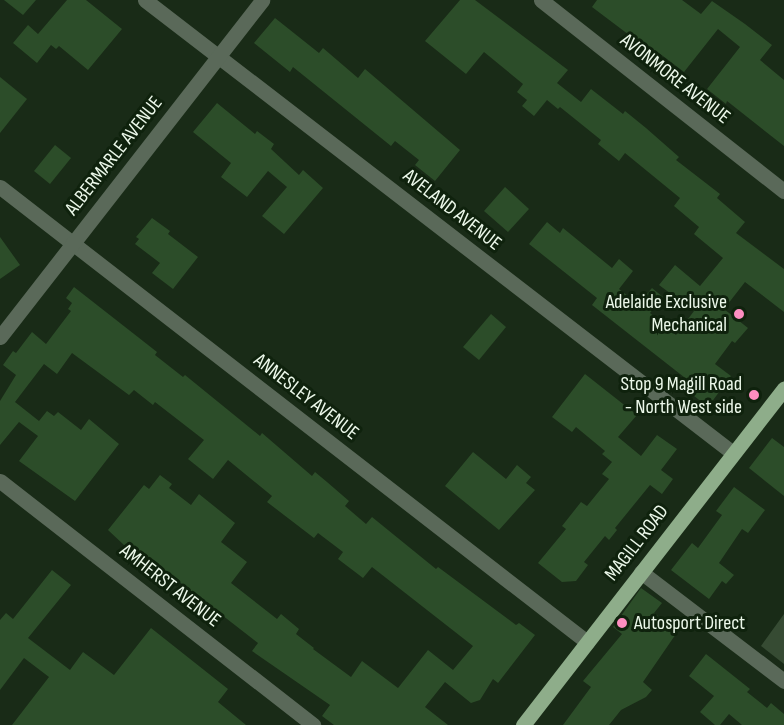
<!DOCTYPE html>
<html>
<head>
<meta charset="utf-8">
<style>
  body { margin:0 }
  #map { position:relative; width:784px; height:725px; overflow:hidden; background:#192b17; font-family:"Sofia Sans Condensed",sans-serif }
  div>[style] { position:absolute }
  .green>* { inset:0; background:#364b33 }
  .building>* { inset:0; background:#2c4d29 }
  .minor>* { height:15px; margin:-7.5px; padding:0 7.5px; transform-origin:7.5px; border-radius:7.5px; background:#5a6959 }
  .major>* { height:15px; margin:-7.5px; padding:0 7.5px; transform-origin:7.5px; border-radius:7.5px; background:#8ead8a }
  .dots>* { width:16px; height:16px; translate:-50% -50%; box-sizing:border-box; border:3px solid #0f220d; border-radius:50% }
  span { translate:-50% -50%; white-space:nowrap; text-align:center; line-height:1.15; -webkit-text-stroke:6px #0f220d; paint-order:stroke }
  .street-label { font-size:20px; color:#ecf8ea }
  .poi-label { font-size:20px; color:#ecf8ea }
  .right { translate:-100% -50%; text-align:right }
  .left { translate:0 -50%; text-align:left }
</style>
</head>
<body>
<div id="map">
  <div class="green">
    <div style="clip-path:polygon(784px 614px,784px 664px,761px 646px)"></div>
  </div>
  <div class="building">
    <div style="clip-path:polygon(4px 0,36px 0,23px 15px)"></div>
    <div style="clip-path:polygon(67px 0,86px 0,122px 29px,88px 70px,59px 46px,56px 49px,51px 45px,37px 63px,13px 43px,28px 25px,38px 34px)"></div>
    <div style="clip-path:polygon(460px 0,475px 0,568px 70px,557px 83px,581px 102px,591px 89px,623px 114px,625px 111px,646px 128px,679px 157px,676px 160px,720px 194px,717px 198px,745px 222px,736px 233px,784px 269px,784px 312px,745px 282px,724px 309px,748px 328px,735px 343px,732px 341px,715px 364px,731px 376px,708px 407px,684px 388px,689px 381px,592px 305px,597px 298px,529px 244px,547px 222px,560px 233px,563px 228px,612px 268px,619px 259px,633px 271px,619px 289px,638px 304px,652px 288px,663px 297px,650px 313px,676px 335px,694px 311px,659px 285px,675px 265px,700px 286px,723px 258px,694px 234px,699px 227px,674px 206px,680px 198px,625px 153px,619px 161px,598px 144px,601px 140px,560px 107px,558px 109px,547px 100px,534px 116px,522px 106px,527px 100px,517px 92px,523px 84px,484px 52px,466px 74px,425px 41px)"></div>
    <div style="clip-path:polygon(597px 0,682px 0,701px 14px,712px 1px,745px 24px,772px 45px,760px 60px,784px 80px,784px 146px,727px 101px,726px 104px,707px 89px,740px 47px,718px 29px,684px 72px,655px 50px,653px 53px,592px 7px)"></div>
    <div style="clip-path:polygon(275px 18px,319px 53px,323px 48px,358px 78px,365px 69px,460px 150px,435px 181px,415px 165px,419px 160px,395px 141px,391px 146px,293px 67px,290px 72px,254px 43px)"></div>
    <div style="clip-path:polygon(0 77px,27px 99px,0 133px)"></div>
    <div style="clip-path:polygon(217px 103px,255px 134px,257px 131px,274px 144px,271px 149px,299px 175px,303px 170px,323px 188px,284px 234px,262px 216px,287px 187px,268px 171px,247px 197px,221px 177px,231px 163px,193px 132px)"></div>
    <div style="clip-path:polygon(55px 145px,71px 158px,50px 184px,34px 171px)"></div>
    <div style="clip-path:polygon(505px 187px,529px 209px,508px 232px,484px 211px)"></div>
    <div style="clip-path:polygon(152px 218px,170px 231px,168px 234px,198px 257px,173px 289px,152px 273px,160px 263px,135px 244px,139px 239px,136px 237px)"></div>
    <div style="clip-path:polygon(0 237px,20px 265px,0 279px)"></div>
    <div style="clip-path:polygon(74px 287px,143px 341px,157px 352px,155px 355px,183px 377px,185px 375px,260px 436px,262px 433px,312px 476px,315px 472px,327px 482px,349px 501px,345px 506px,366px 524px,372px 517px,436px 569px,438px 567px,516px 625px,519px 623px,535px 635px,498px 683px,493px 679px,480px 700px,471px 703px,445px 682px,425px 707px,448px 725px,334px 725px,322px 716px,330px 705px,252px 651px,258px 643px,128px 542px,125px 546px,108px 530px,144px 485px,149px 489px,160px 475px,172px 484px,169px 488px,191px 505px,199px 494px,235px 523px,221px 542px,247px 562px,231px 583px,277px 619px,281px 614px,299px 629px,296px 634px,314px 648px,313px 649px,351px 677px,362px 661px,398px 688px,428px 650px,453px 670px,473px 646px,372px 567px,363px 578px,338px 559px,343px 552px,318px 533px,314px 538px,267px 502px,272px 496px,228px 460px,213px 479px,188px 459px,204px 440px,155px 402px,153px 405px,134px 390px,129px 395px,72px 353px,57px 374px,44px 364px,15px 402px,39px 421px,47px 411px,54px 416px,58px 412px,81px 430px,89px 419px,119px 444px,75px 501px,19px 461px,38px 436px,19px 422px,0 445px,0 401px,16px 375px,3px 365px,13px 351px,16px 353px,32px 332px,46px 344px,71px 311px,68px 309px,72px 303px,66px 298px)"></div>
    <div style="clip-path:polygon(491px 314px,506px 327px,479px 360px,463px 347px)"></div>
    <div style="clip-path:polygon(585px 374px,637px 415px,618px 437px,641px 456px,657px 435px,677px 449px,661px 470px,673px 479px,662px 494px,650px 485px,615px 528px,617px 530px,609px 540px,605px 536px,584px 562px,588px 565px,576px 581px,562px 582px,538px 563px,566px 529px,562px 526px,581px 502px,587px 506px,609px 479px,602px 474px,612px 462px,602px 454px,605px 451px,576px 427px,572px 432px,552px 417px)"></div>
    <div style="clip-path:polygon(772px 438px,784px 447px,784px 496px,749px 468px)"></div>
    <div style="clip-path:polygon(473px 452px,506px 479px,517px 465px,531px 477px,526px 483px,535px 490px,499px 530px,445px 486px)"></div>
    <div style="clip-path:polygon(734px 487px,765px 510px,748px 533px,742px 529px,719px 563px,734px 575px,726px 584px,722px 581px,709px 599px,671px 570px,692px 543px,698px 548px,722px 515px,716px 511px)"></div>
    <div style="clip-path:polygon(52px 570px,71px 585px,28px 638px,70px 670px,83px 652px,114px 675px,151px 628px,228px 689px,218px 702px,246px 725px,12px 725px,49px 677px,24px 658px,0 690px,0 620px,6px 613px,13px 619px)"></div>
    <div style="clip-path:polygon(641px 588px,662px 603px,654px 613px,678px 631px,643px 682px,652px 690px,646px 697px,621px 710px,609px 725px,563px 725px,591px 687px,583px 681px,622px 634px,613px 627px)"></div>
    <div style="clip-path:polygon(706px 654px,750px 689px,747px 692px,767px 708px,771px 703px,784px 714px,784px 725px,742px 725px,729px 714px,720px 725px,715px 725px,700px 712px,714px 696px,689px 676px)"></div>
  </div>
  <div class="minor">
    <div style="left:145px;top:0;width:742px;rotate:37.61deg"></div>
    <div style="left:541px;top:0;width:309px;rotate:38.2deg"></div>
    <div style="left:0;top:187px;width:743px;rotate:37.78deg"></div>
    <div style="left:0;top:337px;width:427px;rotate:-52.1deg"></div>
    <div style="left:0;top:481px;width:397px;rotate:37.9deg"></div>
    <div style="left:641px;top:572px;width:180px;rotate:37.3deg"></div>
  </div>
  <div class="major">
    <div style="left:523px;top:725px;width:426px;rotate:-52.2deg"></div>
  </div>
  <div class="dots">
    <div style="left:739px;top:314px;background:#fd8ec0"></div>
    <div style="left:754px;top:395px;background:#fd8ec0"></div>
    <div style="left:622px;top:623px;background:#fd8ec0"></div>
  </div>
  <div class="street-label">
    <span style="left:675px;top:79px;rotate:38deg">AVONMORE AVENUE</span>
    <span style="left:114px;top:156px;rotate:-52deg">ALBERMARLE AVENUE</span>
    <span style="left:452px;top:210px;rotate:38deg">AVELAND AVENUE</span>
    <span style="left:306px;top:397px;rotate:38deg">ANNESLEY AVENUE</span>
    <span style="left:637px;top:543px;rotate:-52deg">MAGILL ROAD</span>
    <span style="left:170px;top:586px;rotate:38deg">AMHERST AVENUE</span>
  </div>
  <div class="poi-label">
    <span class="right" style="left:727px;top:314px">Adelaide Exclusive<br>Mechanical</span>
    <span class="right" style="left:742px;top:396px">Stop 9 Magill Road<br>- North West side</span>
    <span class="left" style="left:634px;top:623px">Autosport Direct</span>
  </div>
</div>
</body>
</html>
